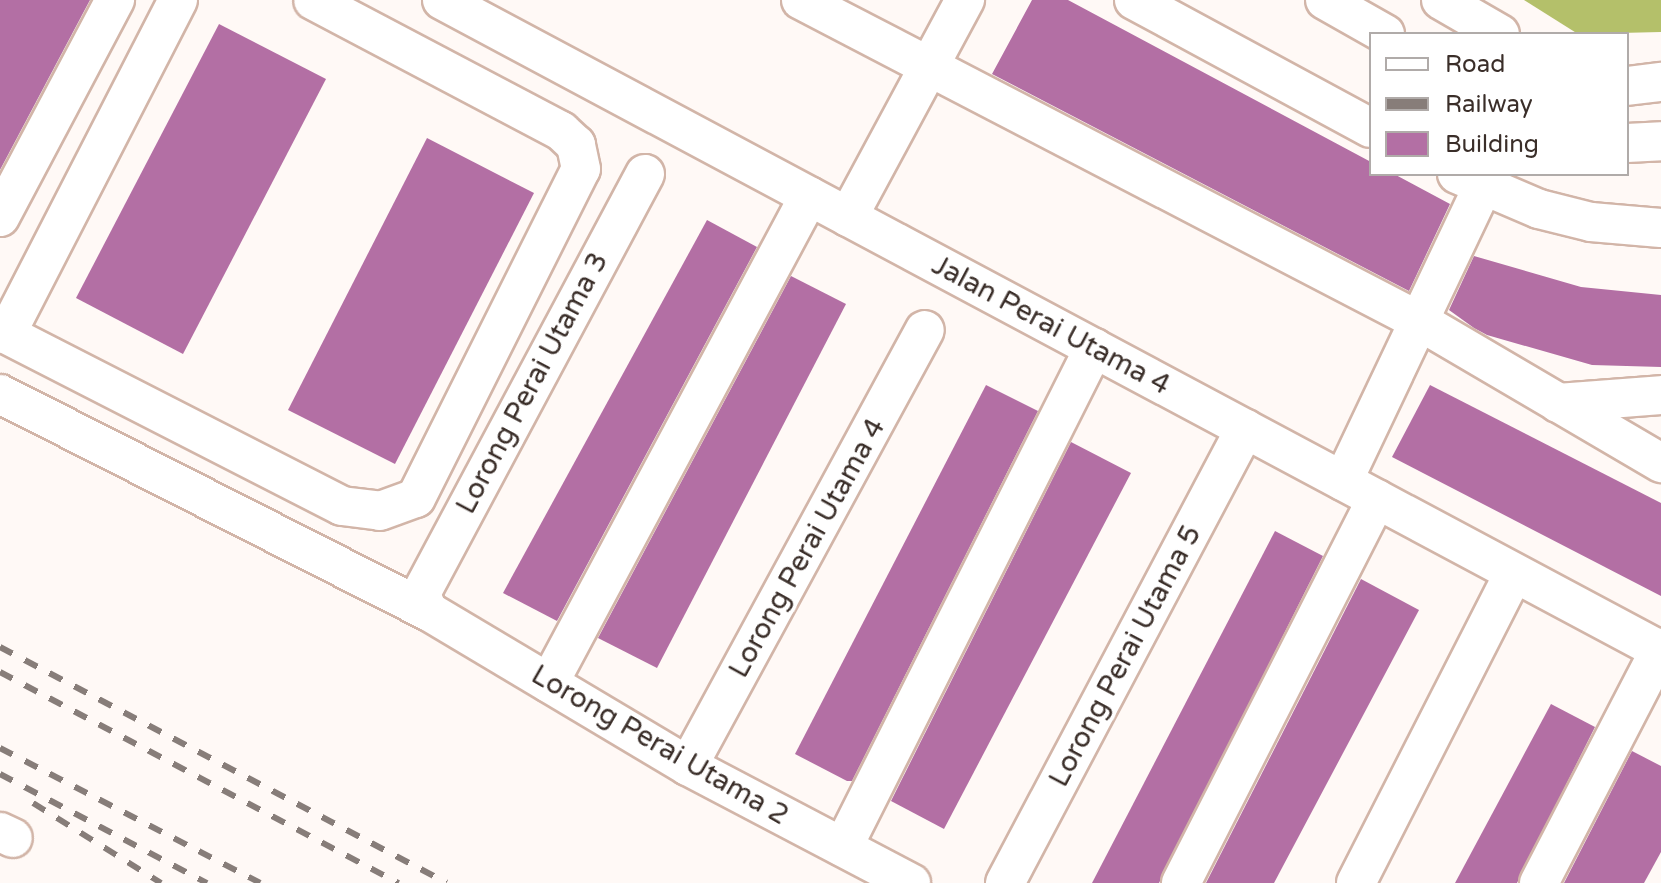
<!DOCTYPE html>
<html>
<head>
<meta charset="utf-8">
<style>
  body { margin:0 }
  #map { position:relative; width:1661px; height:883px; overflow:hidden; background:#fff9f6; font-family:"Varela Round",sans-serif }
  div>[style] { position:absolute }
  .forest>* { inset:0; background:#b4c06a }
  .building>* { inset:0; background:#b36fa4 }
  .roads { filter:drop-shadow(2px 0 #d2b5a8) drop-shadow(-2px 0 #d2b5a8) drop-shadow(0 2px #d2b5a8) drop-shadow(0 -2px #d2b5a8) }
  .minor>* { height:38px; margin:-19px; padding:0 19px; transform-origin:19px; border-radius:19px; background:#fff }
  .rail>* { height:6px; margin-top:-3px; transform-origin:0; background:repeating-linear-gradient(90deg,#877d79 0 14px,transparent 0 28px) }
  span { translate:-50% -50%; white-space:nowrap; text-align:center; line-height:1.15; -webkit-text-stroke:7px #fff; paint-order:stroke }
  .street-label { font-size:28px; color:#3a2e29 }
  .legend { position:absolute; left:1369px; top:32px; width:260px; height:144px; box-sizing:border-box; background:#fff; border:2px solid #b0aba9; margin:0; padding:10px 14px; list-style:none; font-size:24px; color:#3a2e29 }
  .legend li { display:flex; align-items:center; gap:16px; height:40px }
  .legend b { width:40px; border:2px solid #b0aba9 }
</style>
</head>
<body>
<div id="map">
  <div class="forest">
    <div style="clip-path:polygon(1524px 0,1661px 0,1661px 32px,1578px 34px)"></div>
  </div>
  <div class="building">
    <div style="clip-path:polygon(0 0,90px 0,0 170px)"></div>
    <div style="clip-path:polygon(1032px 0,1068px 0,1371px 162px,1371px 174px,1394px 174px,1450px 204px,1409px 291px,992px 74px)"></div>
    <div style="clip-path:polygon(219px 24px,326px 79px,183px 354px,76px 298px)"></div>
    <div style="clip-path:polygon(427px 138px,534px 193px,395px 464px,288px 410px)"></div>
    <div style="clip-path:polygon(707px 220px,757px 247px,557px 621px,503px 593px)"></div>
    <div style="clip-path:polygon(1474px 256px,1581px 287px,1661px 295px,1661px 367px,1592px 365px,1487px 335px,1474px 328px,1449px 310px)"></div>
    <div style="clip-path:polygon(791px 276px,846px 304px,657px 668px,598px 638px)"></div>
    <div style="clip-path:polygon(986px 385px,1038px 411px,852px 781px,847px 781px,795px 754px)"></div>
    <div style="clip-path:polygon(1430px 385px,1661px 503px,1661px 596px,1392px 457px)"></div>
    <div style="clip-path:polygon(1071px 442px,1131px 473px,944px 829px,891px 801px)"></div>
    <div style="clip-path:polygon(1275px 531px,1323px 556px,1159px 883px,1092px 883px)"></div>
    <div style="clip-path:polygon(1361px 579px,1419px 610px,1274px 883px,1206px 883px)"></div>
    <div style="clip-path:polygon(1551px 704px,1595px 727px,1517px 883px,1455px 883px)"></div>
    <div style="clip-path:polygon(1632px 751px,1661px 766px,1661px 852px,1644px 883px,1564px 883px)"></div>
  </div>
  <div class="roads">
    <div class="minor">
      <div style="left:178px;top:0;width:376px;rotate:117.2deg"></div>
      <div style="left:6px;top:334px;width:377px;rotate:27.1deg"></div>
      <div style="left:342px;top:506px;width:38px;rotate:7deg"></div>
      <div style="left:380px;top:511px;width:38px;rotate:-20deg"></div>
      <div style="left:416px;top:498px;width:368px;rotate:-63.4deg"></div>
      <div style="left:581px;top:169px;width:25px;rotate:-102deg"></div>
      <div style="left:576px;top:145px;width:21px;rotate:-137deg"></div>
      <div style="left:561px;top:131px;width:280px;rotate:-152.2deg"></div>
      <div style="left:442px;top:0;width:1382px;rotate:28.1deg"></div>
      <div style="left:801px;top:0;width:696px;rotate:27.45deg"></div>
      <div style="left:1419px;top:321px;width:281px;rotate:30.4deg"></div>
      <div style="left:1134px;top:0;width:269px;rotate:28.4deg"></div>
      <div style="left:1325px;top:0;width:69px;rotate:29.5deg"></div>
      <div style="left:1441px;top:0;width:68px;rotate:30deg"></div>
      <div style="left:1627px;top:86px;width:34px;rotate:-7deg"></div>
      <div style="left:1627px;top:143px;width:34px;rotate:-3deg"></div>
      <div style="left:645px;top:174px;width:476px;rotate:118.1deg"></div>
      <div style="left:421px;top:594px;width:18px;rotate:68deg"></div>
      <div style="left:428px;top:611px;width:303px;rotate:30.8deg"></div>
      <div style="left:688px;top:766px;width:252px;rotate:27.7deg"></div>
      <div style="left:1457px;top:174px;width:89px;rotate:23.1deg"></div>
      <div style="left:1539px;top:209px;width:54px;rotate:14deg"></div>
      <div style="left:1591px;top:222px;width:70px;rotate:4.9deg"></div>
      <div style="left:0;top:217px;width:246px;rotate:-62.1deg"></div>
      <div style="left:848px;top:217px;width:247px;rotate:-61.7deg"></div>
      <div style="left:0;top:394px;width:480px;rotate:26.9deg"></div>
      <div style="left:1558px;top:403px;width:103px;rotate:-4.4deg"></div>
      <div style="left:1343px;top:481px;width:324px;rotate:-64.6deg"></div>
      <div style="left:549px;top:683px;width:552px;rotate:-61.9deg"></div>
      <div style="left:688px;top:766px;width:496px;rotate:-61.5deg"></div>
      <div style="left:0;top:832px;width:14px;rotate:25deg"></div>
      <div style="left:843px;top:847px;width:559px;rotate:-63.3deg"></div>
      <div style="left:1005px;top:883px;width:514px;rotate:-62.14deg"></div>
      <div style="left:1181px;top:883px;width:431px;rotate:-63deg"></div>
      <div style="left:1356px;top:883px;width:348px;rotate:-63deg"></div>
      <div style="left:1539px;top:883px;width:265px;rotate:-62.6deg"></div>
    </div>
  </div>
  <div class="rail">
    <div style="left:0;top:647px;width:505px;rotate:27.83deg"></div>
    <div style="left:0;top:672px;width:451px;rotate:27.9deg"></div>
    <div style="left:0;top:748px;width:293px;rotate:27.4deg"></div>
    <div style="left:0;top:774px;width:234px;rotate:27.8deg"></div>
    <div style="left:33px;top:803px;width:151px;rotate:32deg"></div>
  </div>
  <div class="street-label">
    <span style="left:1051px;top:325px;rotate:28deg">Jalan Perai Utama 4</span>
    <span style="left:532px;top:383px;rotate:-62deg">Lorong Perai Utama 3</span>
    <span style="left:807px;top:548px;rotate:-61deg">Lorong Perai Utama 4</span>
    <span style="left:1125px;top:656px;rotate:-62deg">Lorong Perai Utama 5</span>
    <span style="left:660px;top:745px;rotate:30deg">Lorong Perai Utama 2</span>
  </div>
  <ul class="legend">
  <li><b style="height:10px;background:#fff"></b>Road</li>
  <li><b style="height:10px;background:#877d79"></b>Railway</li>
  <li><b style="height:22px;background:#b36fa4"></b>Building</li>
  </ul>
</div>
</body>
</html>
